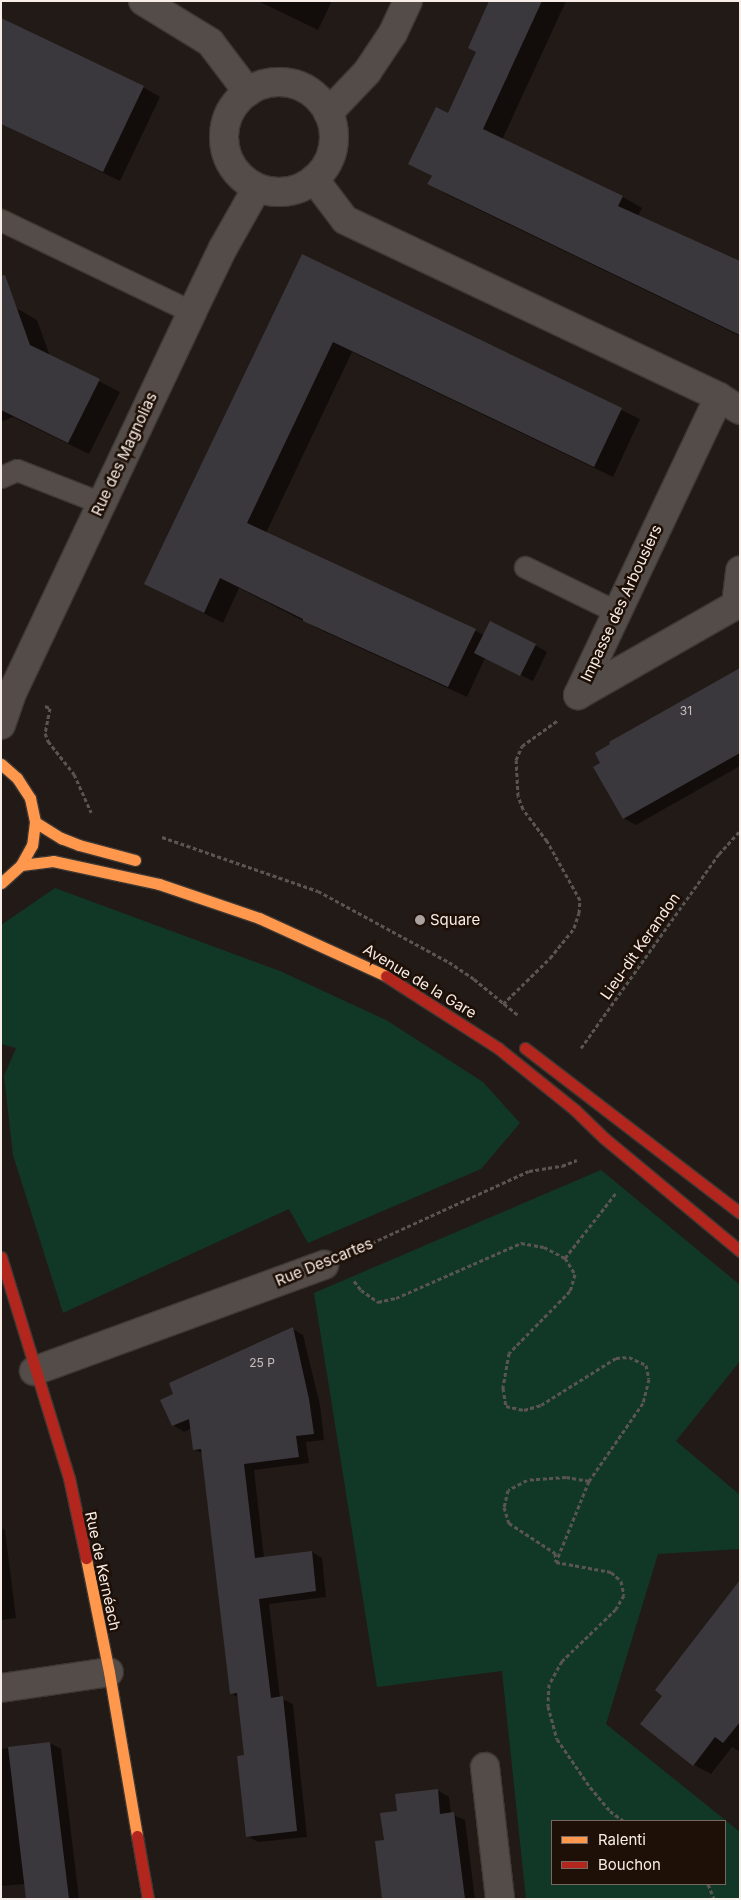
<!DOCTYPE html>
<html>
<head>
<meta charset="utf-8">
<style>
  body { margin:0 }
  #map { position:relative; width:741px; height:1900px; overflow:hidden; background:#221a16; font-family:Inter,sans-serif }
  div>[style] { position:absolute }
  .green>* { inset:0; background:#113827 }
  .shadow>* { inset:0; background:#0007 }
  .building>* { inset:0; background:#3b383d }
  .path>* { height:3px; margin-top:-1.5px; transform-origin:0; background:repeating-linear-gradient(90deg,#5b5551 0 4px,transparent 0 6.5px) }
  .roads { filter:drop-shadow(1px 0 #3e3834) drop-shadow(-1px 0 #3e3834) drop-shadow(0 1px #3e3834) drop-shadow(0 -1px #3e3834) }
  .lane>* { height:21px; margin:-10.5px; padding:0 10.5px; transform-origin:10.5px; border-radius:10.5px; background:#544c48 }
  .street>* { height:28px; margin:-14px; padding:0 14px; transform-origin:14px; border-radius:14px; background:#544c48 }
  .street>.ring { margin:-14px; padding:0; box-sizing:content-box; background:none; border:28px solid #544c48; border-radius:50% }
  .slow>* { height:11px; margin:-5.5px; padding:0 5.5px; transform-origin:5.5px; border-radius:5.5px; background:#ff974d }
  .jam>* { height:11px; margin:-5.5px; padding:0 5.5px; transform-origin:5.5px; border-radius:5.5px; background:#b3261e }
  .dots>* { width:14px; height:14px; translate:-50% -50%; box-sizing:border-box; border:2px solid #1e1007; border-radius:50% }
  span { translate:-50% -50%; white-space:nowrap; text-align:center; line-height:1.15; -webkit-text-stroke:5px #1e1007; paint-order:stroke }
  .number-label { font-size:12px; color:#c9c0bc }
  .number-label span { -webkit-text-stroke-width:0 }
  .street-label { font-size:15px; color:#f8ede7 }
  .poi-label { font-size:15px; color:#f8ede7 }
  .left { translate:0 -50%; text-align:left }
  .frame { position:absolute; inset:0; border:2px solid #f8ede7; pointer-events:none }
  .legend { position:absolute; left:551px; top:1820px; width:175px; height:65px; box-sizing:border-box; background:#1e1007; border:1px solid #756861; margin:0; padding:6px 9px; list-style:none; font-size:15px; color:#f8ede7 }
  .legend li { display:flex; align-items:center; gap:10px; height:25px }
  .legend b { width:25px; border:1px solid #756861 }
</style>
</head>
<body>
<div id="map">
  <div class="green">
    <div style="clip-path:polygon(55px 888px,280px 971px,386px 1020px,483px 1082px,520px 1123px,481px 1169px,308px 1243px,289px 1209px,63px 1313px,13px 1155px,4px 1076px,16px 1048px,1px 1044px,1px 925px)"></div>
    <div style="clip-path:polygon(evenodd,601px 1170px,740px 1285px,740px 1361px,676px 1441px,740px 1495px,740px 1549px,658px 1554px,606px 1724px,740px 1832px,740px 1899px,526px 1899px,502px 1671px,377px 1687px,314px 1293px,601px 1170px,552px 1821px,725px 1821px,725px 1884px,552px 1884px,552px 1821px)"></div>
  </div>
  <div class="shadow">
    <div style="clip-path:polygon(258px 1px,332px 1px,318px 30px)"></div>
    <div style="clip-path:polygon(491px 1px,566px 1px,502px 140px,623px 197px,642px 208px,638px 216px,740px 262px,740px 336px,448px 195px,429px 184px,433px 177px,410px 164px,449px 114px,477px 52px)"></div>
    <div style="clip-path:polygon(143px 87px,160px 97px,120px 181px,1px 124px)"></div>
    <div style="clip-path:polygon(302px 256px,640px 419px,613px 477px,352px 352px,266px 533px,484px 635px,535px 645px,547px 652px,533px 681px,485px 658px,467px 697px,323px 631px,239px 588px,223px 623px,146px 584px)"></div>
    <div style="clip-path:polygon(16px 308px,37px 320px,50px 356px,120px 392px,89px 454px,13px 417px,1px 422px,1px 314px)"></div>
    <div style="clip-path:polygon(740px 669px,740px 766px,636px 825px,623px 818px)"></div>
    <div style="clip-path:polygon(293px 1329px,303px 1335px,320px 1405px,324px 1440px,306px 1442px,309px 1463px,254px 1470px,264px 1558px,312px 1552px,322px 1558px,326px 1597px,269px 1604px,280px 1698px,293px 1704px,307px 1837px,258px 1842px,247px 1836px,245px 1756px,239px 1698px,231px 1693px,203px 1454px,194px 1449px,192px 1428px,184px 1432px,173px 1425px)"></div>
    <div style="clip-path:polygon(1px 1528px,5px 1530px,16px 1618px,1px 1620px)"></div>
    <div style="clip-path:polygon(740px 1598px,740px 1752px,732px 1747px,711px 1774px,694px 1765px,642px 1724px)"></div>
    <div style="clip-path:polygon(50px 1743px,61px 1749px,79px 1899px,27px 1899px,25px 1884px,1px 1886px,1px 1749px)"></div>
    <div style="clip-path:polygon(437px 1790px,449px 1797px,451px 1814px,465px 1820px,475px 1899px,383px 1899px,385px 1841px,398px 1812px)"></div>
  </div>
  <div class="building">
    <div style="clip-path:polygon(489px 1px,542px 1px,483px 129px,623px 196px,618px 206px,740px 261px,740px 335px,427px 184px,432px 176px,408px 164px,436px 107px,448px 113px,476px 52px,468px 48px)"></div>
    <div style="clip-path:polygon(1px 18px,144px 86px,103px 172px,1px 124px)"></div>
    <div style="clip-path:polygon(302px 254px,622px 408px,594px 467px,333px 342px,247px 523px,476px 629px,448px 687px,303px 621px,303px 619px,220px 578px,204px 613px,144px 584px)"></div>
    <div style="clip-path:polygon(5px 275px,30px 345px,100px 379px,68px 443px,1px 410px,1px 276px)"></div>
    <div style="clip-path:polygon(490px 621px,536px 644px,520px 676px,474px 653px)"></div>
    <div style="clip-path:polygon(740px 668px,740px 753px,623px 819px,593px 767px,600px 763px,595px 753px,610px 744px,609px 742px)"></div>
    <div style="clip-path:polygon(293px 1327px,309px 1399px,314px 1434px,296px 1436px,299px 1457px,244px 1464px,255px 1558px,312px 1551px,316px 1591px,259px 1599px,271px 1698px,283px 1696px,297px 1831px,246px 1837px,237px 1756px,244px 1755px,237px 1693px,230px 1694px,201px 1449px,193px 1450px,189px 1419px,172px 1426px,160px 1400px,173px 1394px,169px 1383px)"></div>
    <div style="clip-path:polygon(740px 1580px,740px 1722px,723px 1743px,715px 1737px,693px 1766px,640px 1724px,662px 1696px,655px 1690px)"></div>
    <div style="clip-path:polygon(50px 1742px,69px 1899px,26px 1899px,8px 1747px)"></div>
    <div style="clip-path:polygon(438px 1789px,440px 1814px,454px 1812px,465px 1899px,382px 1899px,375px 1841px,384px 1840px,380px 1813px,397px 1811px,395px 1794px)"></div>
  </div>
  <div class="path">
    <div style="left:45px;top:706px;width:5px;rotate:22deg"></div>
    <div style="left:50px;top:708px;width:25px;rotate:101deg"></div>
    <div style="left:45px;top:733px;width:9px;rotate:69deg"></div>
    <div style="left:48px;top:741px;width:42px;rotate:51.8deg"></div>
    <div style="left:74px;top:774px;width:42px;rotate:65.9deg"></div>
    <div style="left:162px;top:837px;width:165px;rotate:19.1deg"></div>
    <div style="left:318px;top:891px;width:149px;rotate:28.5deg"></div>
    <div style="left:449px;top:962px;width:30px;rotate:34deg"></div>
    <div style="left:474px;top:979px;width:57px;rotate:39.3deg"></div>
    <div style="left:503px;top:1004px;width:66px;rotate:-44.4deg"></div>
    <div style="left:550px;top:958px;width:38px;rotate:-51deg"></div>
    <div style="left:574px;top:928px;width:16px;rotate:-72deg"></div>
    <div style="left:579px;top:913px;width:13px;rotate:-86deg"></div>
    <div style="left:580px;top:900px;width:68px;rotate:-119.2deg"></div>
    <div style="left:547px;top:841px;width:40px;rotate:-127deg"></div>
    <div style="left:523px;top:809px;width:14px;rotate:-111deg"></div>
    <div style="left:518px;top:796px;width:36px;rotate:-93deg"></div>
    <div style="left:516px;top:760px;width:15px;rotate:-67deg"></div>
    <div style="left:522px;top:746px;width:44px;rotate:-35.8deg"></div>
    <div style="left:581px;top:1048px;width:238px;rotate:-54.6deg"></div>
    <div style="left:719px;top:854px;width:31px;rotate:-48deg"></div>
    <div style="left:354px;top:1251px;width:192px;rotate:-24.6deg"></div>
    <div style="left:529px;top:1171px;width:33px;rotate:-9deg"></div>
    <div style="left:562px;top:1166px;width:16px;rotate:-22deg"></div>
    <div style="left:565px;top:1258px;width:83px;rotate:-51.9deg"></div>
    <div style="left:354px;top:1281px;width:11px;rotate:52deg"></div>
    <div style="left:361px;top:1290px;width:21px;rotate:35deg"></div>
    <div style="left:378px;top:1302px;width:18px;rotate:-13deg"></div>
    <div style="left:396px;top:1298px;width:137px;rotate:-23.7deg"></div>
    <div style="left:521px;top:1243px;width:23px;rotate:10deg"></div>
    <div style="left:544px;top:1247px;width:24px;rotate:28deg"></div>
    <div style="left:565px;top:1258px;width:19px;rotate:58deg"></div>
    <div style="left:575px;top:1274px;width:18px;rotate:106deg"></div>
    <div style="left:570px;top:1291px;width:87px;rotate:134.5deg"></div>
    <div style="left:509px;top:1353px;width:36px;rotate:100deg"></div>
    <div style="left:503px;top:1388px;width:18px;rotate:81deg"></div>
    <div style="left:506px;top:1406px;width:18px;rotate:13deg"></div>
    <div style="left:524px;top:1410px;width:18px;rotate:-16deg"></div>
    <div style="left:541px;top:1405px;width:89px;rotate:-32.1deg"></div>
    <div style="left:616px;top:1358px;width:13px;rotate:-4deg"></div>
    <div style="left:629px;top:1357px;width:19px;rotate:25deg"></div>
    <div style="left:646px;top:1365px;width:14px;rotate:78deg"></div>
    <div style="left:649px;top:1379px;width:25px;rotate:104deg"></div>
    <div style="left:643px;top:1403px;width:95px;rotate:124.7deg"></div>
    <div style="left:589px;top:1481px;width:87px;rotate:112.2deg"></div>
    <div style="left:589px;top:1481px;width:23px;rotate:-170deg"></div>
    <div style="left:566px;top:1477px;width:39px;rotate:176deg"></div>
    <div style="left:527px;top:1480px;width:21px;rotate:152deg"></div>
    <div style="left:508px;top:1490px;width:17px;rotate:103deg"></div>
    <div style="left:504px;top:1507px;width:17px;rotate:73deg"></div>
    <div style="left:509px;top:1523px;width:55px;rotate:33.1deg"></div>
    <div style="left:555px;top:1553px;width:9px;rotate:84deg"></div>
    <div style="left:556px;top:1562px;width:56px;rotate:10.3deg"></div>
    <div style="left:611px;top:1572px;width:13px;rotate:42deg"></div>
    <div style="left:621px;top:1581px;width:14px;rotate:78deg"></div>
    <div style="left:624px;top:1595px;width:16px;rotate:120deg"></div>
    <div style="left:616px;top:1609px;width:75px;rotate:136.1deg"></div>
    <div style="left:562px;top:1661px;width:26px;rotate:119deg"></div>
    <div style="left:549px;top:1684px;width:22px;rotate:93deg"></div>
    <div style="left:548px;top:1706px;width:34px;rotate:75deg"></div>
    <div style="left:557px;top:1739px;width:58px;rotate:55.5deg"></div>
    <div style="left:590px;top:1787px;width:31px;rotate:50deg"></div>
    <div style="left:610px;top:1811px;width:17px;rotate:36deg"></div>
    <div style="left:708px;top:1884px;width:16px;rotate:68deg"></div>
  </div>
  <div class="roads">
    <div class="lane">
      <div style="left:1px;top:220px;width:212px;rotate:25.7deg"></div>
      <div style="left:1px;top:477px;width:17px;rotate:-24deg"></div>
      <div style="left:17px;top:470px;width:90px;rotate:21.4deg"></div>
      <div style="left:525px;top:567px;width:102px;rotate:26.1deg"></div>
    </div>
    <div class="street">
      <div style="left:143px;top:1px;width:79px;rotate:31.5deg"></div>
      <div style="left:210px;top:42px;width:63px;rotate:52.8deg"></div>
      <div class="ring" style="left:224px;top:82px;width:82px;height:82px"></div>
      <div style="left:328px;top:113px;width:57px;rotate:-46.4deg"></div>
      <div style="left:367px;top:72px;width:47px;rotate:-56.3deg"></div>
      <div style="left:393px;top:33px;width:35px;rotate:-65deg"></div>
      <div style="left:314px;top:179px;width:51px;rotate:52.9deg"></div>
      <div style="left:345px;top:220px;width:414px;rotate:25.3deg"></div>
      <div style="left:719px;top:397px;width:25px;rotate:32deg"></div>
      <div style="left:719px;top:397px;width:330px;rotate:115.3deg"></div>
      <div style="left:578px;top:695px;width:182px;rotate:-29.7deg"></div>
      <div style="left:736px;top:605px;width:35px;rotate:-83deg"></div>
      <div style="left:1px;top:725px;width:36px;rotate:-71deg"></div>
      <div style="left:13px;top:691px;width:419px;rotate:-64.7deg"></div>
      <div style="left:192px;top:312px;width:71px;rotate:-64.2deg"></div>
      <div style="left:223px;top:248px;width:69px;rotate:-60.5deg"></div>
      <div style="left:34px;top:1371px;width:309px;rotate:-20.1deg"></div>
      <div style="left:1px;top:1688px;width:109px;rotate:-8.4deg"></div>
      <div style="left:485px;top:1767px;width:133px;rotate:83.5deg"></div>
    </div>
    <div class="slow">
      <div style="left:1px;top:764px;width:21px;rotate:41deg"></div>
      <div style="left:17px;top:778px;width:24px;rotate:57deg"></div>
      <div style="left:30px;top:798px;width:25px;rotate:78deg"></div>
      <div style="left:35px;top:822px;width:23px;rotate:97deg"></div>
      <div style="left:32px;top:845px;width:23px;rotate:119deg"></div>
      <div style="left:21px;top:865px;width:27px;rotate:138deg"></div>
      <div style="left:35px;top:822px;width:31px;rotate:32deg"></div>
      <div style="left:61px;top:838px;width:19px;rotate:21deg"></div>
      <div style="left:79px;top:845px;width:58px;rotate:15deg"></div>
      <div style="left:21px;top:865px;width:32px;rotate:-7deg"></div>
      <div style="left:53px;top:861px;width:108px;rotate:12.2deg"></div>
      <div style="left:159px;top:884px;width:106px;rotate:18.8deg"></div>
      <div style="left:259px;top:918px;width:140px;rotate:24.5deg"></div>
      <div style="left:86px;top:1558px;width:116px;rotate:78.6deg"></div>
      <div style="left:109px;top:1672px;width:166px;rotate:80.3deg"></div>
    </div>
    <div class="jam">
      <div style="left:386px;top:976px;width:133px;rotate:32.7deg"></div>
      <div style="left:498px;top:1048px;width:99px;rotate:38.8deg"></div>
      <div style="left:575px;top:1110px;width:40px;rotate:44deg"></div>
      <div style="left:604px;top:1138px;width:177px;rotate:39.7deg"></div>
      <div style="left:525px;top:1048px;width:271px;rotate:37.5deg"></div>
      <div style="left:1px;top:1257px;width:231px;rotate:72.9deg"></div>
      <div style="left:69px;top:1478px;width:82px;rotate:78deg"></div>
      <div style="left:137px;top:1836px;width:64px;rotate:80.1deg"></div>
    </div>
  </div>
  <div class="dots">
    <div style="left:420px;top:920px;background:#ada39e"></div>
  </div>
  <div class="number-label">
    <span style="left:686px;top:711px">31</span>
    <span style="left:262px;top:1363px">25 P</span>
  </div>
  <div class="street-label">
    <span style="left:124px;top:454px;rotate:-65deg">Rue des Magnolias</span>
    <span style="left:621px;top:603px;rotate:-65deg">Impasse des Arbousiers</span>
    <span style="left:640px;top:946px;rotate:-55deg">Lieu-dit Kerandon</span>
    <span style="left:420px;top:981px;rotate:31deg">Avenue de la Gare</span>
    <span style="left:324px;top:1262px;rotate:-22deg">Rue Descartes</span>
    <span style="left:103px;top:1571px;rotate:78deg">Rue de Kernéach</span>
  </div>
  <div class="poi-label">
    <span class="left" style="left:430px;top:920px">Square</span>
  </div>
  <div class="frame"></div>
  <ul class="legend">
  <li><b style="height:6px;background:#ff974d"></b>Ralenti</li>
  <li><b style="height:6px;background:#b3261e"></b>Bouchon</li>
  </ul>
</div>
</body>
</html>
